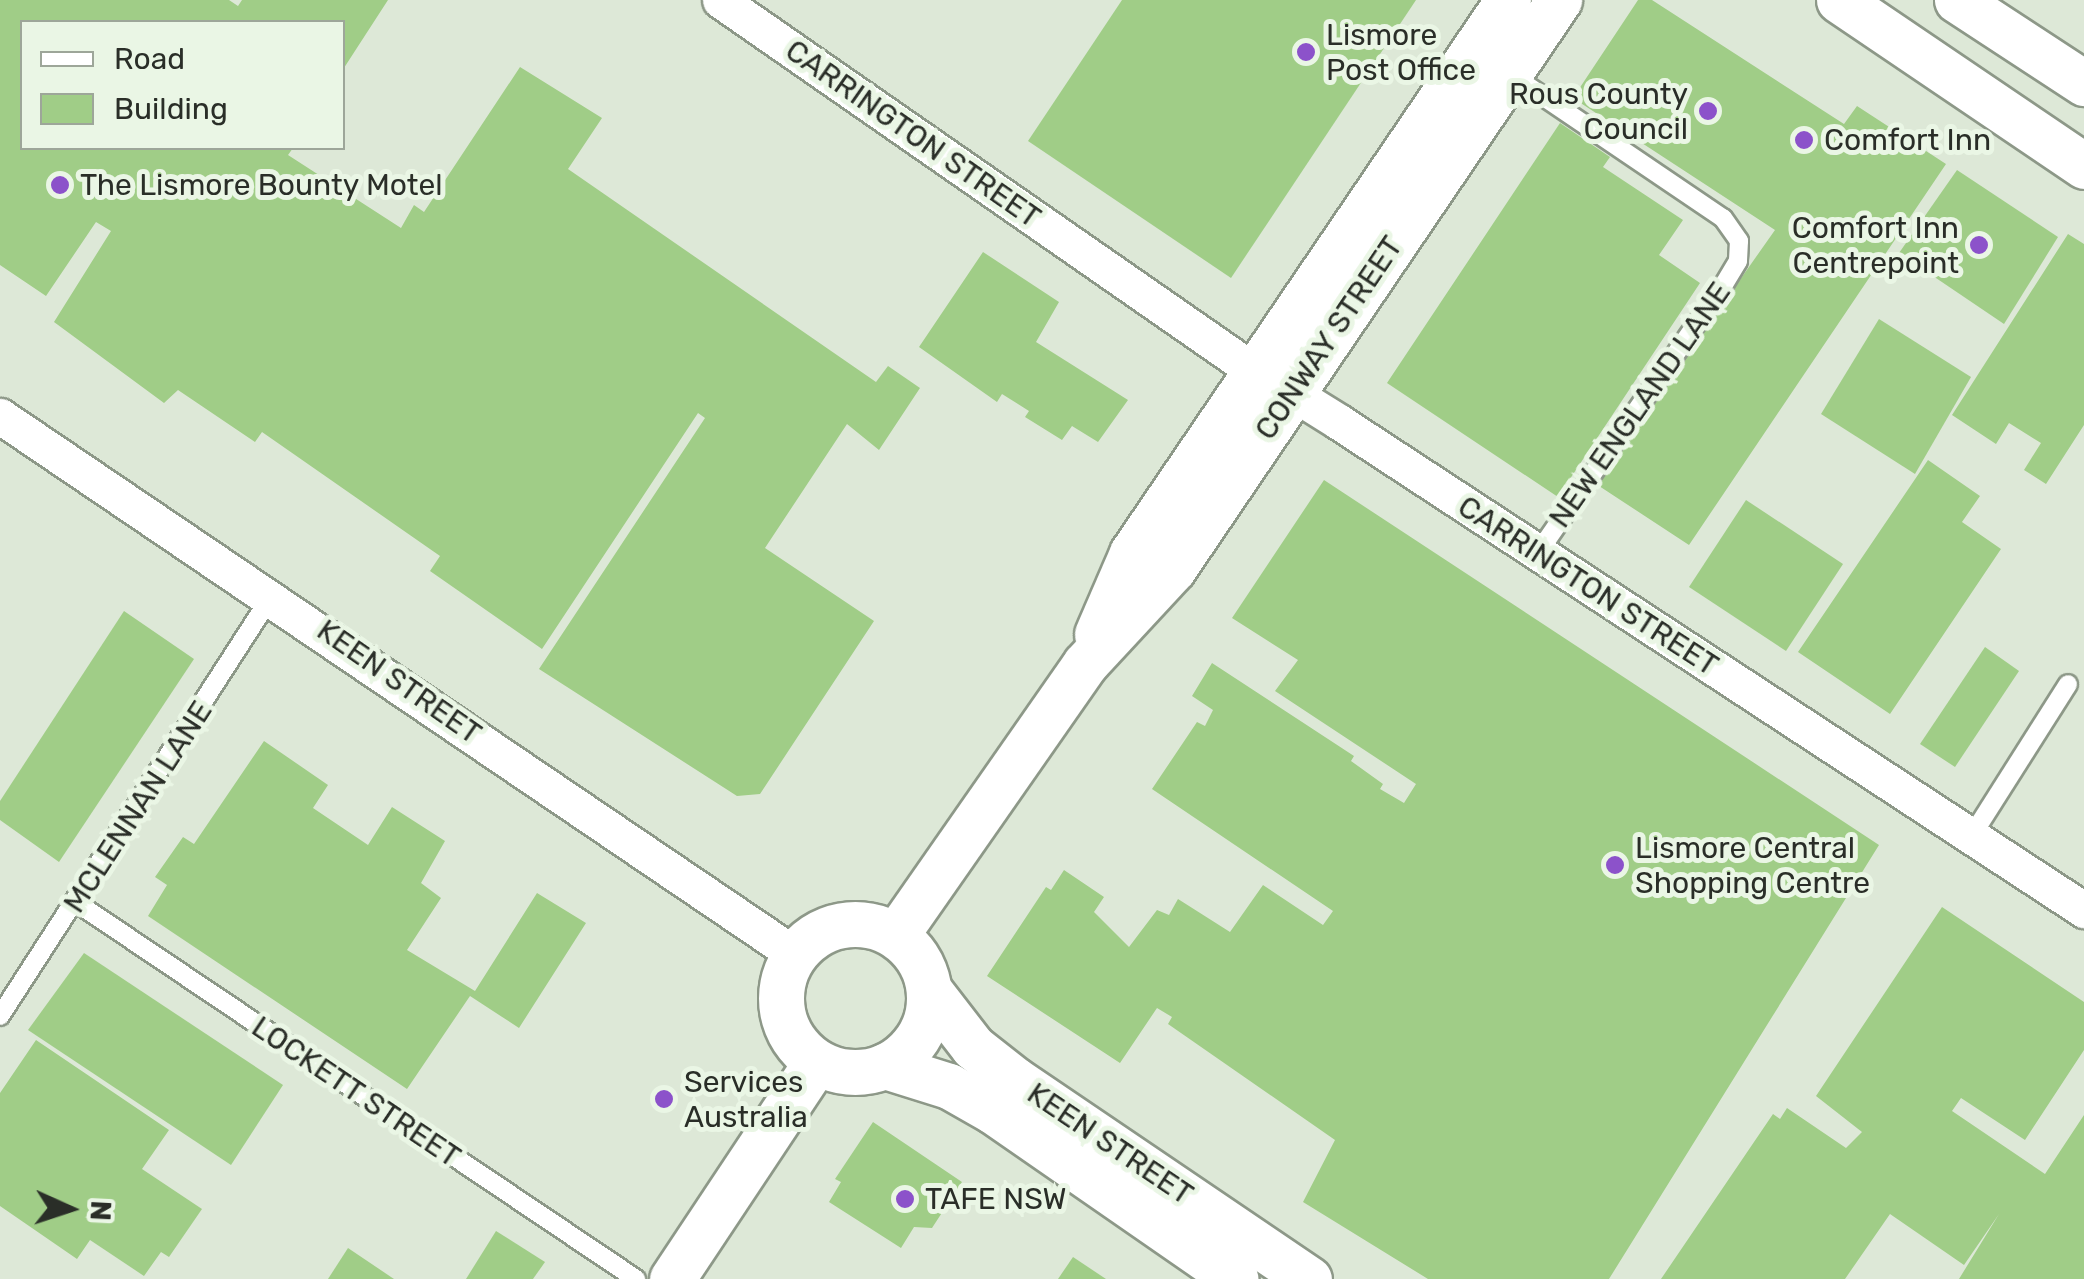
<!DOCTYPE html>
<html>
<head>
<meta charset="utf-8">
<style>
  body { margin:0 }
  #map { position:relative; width:2084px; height:1279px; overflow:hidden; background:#dde8d7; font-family:Rubik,sans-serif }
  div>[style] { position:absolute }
  .building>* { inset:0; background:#a0cd87 }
  .roads { filter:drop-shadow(2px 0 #8d9888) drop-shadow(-2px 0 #8d9888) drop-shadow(0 2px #8d9888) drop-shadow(0 -2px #8d9888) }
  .service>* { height:18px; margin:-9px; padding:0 9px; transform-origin:9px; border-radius:9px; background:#fff }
  .minor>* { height:35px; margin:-17.5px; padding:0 17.5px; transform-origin:17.5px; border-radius:17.5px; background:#fff }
  .tertiary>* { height:45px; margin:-22.5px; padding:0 22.5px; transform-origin:22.5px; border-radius:22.5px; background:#fff }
  .tertiary>.ring { margin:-22.5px; padding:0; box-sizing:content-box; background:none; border:45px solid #fff; border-radius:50% }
  .dots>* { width:28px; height:28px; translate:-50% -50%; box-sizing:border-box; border:5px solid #eaf6e5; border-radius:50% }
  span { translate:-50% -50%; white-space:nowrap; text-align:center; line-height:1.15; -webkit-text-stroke:10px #eaf6e5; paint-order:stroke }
  .poi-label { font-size:30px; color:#2a2e28 }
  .left { translate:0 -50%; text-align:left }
  .right { translate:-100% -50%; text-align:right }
  .street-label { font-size:30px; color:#2a2e28 }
  .legend { position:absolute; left:20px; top:20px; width:325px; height:130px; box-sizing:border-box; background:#eaf6e5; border:2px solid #9da699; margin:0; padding:12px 18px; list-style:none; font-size:30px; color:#2a2e28 }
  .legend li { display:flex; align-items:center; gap:20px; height:50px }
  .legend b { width:50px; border:2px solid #9da699 }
  .north { position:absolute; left:20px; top:1159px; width:100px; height:100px; -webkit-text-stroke:8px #eaf6e5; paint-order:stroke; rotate:93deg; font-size:28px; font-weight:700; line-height:40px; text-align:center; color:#2a2e28 }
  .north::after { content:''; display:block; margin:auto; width:35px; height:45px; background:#2a2e28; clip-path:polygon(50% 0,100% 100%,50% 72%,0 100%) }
</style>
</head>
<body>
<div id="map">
  <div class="building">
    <div style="clip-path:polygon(0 0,229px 0,238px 6px,242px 0,388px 0,342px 71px,342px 22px,22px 22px,22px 148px,293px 148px,288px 155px,401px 228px,414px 205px,424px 212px,520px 67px,602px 118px,568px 169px,876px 382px,888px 366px,920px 388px,879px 450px,847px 424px,765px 548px,874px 621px,760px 794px,737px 796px,539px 669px,705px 418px,698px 413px,542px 649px,430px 571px,440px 556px,262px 432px,255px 442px,178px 390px,164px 403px,54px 322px,111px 231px,96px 222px,46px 296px,0 265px)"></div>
    <div style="clip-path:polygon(1122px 0,1416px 0,1231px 278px,1028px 141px)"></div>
    <div style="clip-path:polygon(1638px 0,1652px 0,1844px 124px,1857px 106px,1946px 164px,1689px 545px,1596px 484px,1775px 230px,1573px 98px)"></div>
    <div style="clip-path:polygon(1560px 123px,1610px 157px,1603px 167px,1683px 220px,1659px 255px,1700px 283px,1558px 497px,1387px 383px)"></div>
    <div style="clip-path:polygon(1957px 170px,2058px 237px,2004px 324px,1899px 253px)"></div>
    <div style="clip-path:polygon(2068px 234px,2084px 244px,2084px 425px,2046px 484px,2024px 470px,2041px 443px,2009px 423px,1996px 444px,1952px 415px)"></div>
    <div style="clip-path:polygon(983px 252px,1059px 302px,1036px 342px,1128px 400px,1098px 442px,1072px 426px,1062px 440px,1025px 417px,1029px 411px,1002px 394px,997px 402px,919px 347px)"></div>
    <div style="clip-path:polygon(1879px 319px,1971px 377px,1915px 474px,1821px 414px)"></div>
    <div style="clip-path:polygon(1928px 460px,1980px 496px,1962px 522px,2001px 549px,1890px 714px,1798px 652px)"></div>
    <div style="clip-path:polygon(1324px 480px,1879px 845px,1609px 1279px,1428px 1279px,1303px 1202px,1335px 1140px,1168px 1024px,1172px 1017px,1157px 1008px,1120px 1063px,987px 976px,1046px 887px,1051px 890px,1064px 870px,1104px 897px,1094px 912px,1129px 947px,1157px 910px,1169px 915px,1178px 899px,1230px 932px,1263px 885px,1323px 925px,1333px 911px,1152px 789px,1197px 722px,1205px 726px,1213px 710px,1192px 696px,1212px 663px,1354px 756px,1351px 761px,1383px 784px,1380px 789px,1404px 803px,1416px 784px,1275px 691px,1298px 660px,1232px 618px)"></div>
    <div style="clip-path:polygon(1746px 500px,1843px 564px,1786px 651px,1689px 587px)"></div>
    <div style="clip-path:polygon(124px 611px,194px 659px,59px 862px,0 820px,0 801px)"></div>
    <div style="clip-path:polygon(1985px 647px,2019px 671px,1955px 767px,1920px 744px)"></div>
    <div style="clip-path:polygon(264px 741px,328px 785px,313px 808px,368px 845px,392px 807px,445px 841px,421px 883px,441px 898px,407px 950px,475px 991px,537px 893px,586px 923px,519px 1028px,470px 996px,407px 1089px,148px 916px,167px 885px,155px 877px,183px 837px,194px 844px)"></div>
    <div style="clip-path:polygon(1942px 907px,2084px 1002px,2084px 1050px,2025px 1140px,1961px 1098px,1952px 1111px,2045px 1174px,2084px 1115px,2084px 1279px,1959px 1279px,1999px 1214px,1964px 1265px,1890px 1214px,1845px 1279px,1661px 1279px,1773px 1114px,1780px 1119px,1787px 1108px,1846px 1148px,1862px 1132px,1816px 1096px)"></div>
    <div style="clip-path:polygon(84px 953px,283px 1085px,231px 1165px,28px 1030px)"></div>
    <div style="clip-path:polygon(36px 1040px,169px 1130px,142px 1169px,202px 1209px,169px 1257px,161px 1252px,144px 1276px,90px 1240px,77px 1259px,0 1206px,0 1093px)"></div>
    <div style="clip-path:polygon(873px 1122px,962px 1182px,932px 1228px,914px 1227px,901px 1248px,829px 1202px,841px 1182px,835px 1179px)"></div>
    <div style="clip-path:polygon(496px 1231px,545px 1262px,533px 1279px,466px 1279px)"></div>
    <div style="clip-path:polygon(348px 1248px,394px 1279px,328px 1279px)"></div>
    <div style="clip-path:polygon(1073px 1257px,1106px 1279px,1058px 1279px)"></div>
  </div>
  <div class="roads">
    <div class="service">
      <div style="left:1510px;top:74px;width:257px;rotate:34.1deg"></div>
      <div style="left:1723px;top:218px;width:28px;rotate:55deg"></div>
      <div style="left:1739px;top:241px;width:20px;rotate:93deg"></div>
      <div style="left:1738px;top:261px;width:27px;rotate:121deg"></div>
      <div style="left:1724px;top:284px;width:327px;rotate:124.7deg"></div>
      <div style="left:1971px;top:837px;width:181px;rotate:-57.6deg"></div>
      <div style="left:77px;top:903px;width:674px;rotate:33.93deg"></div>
      <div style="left:0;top:1016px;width:501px;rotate:-57.13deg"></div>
    </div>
    <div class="minor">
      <div style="left:720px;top:0;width:650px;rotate:34.79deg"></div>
      <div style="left:1270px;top:390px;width:21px;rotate:5deg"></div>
      <div style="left:1291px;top:392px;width:57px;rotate:32deg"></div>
      <div style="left:1339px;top:422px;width:891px;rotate:33.23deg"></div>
      <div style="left:0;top:416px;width:959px;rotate:34.12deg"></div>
    </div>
    <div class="tertiary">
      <div style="left:1839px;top:0;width:296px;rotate:34.1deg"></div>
      <div style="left:1957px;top:0;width:152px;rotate:33.2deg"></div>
      <div style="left:1097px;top:634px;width:88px;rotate:-66.6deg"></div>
      <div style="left:1132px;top:553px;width:669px;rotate:-55.79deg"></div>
      <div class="ring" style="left:781px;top:924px;width:103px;height:103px"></div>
      <div style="left:896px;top:935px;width:330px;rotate:-55.1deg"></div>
      <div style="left:1085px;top:664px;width:129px;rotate:-47.2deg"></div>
      <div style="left:1173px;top:569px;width:688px;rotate:-55.85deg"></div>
      <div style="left:929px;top:990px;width:72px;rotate:52.3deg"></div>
      <div style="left:973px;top:1047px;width:53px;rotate:38.2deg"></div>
      <div style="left:1015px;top:1080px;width:355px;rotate:34.1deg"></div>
      <div style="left:885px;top:1066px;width:67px;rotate:17.4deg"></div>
      <div style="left:949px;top:1086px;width:51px;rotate:29.6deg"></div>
      <div style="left:993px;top:1111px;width:295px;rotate:34.7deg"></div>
      <div style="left:672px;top:1279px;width:260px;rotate:-56.4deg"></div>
    </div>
  </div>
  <div class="dots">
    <div style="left:1306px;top:52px;background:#8c52ca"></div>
    <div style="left:1708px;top:111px;background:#8c52ca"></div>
    <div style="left:1804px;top:140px;background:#8c52ca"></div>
    <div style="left:60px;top:185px;background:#8c52ca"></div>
    <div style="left:1979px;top:245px;background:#8c52ca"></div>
    <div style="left:1615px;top:865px;background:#8c52ca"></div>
    <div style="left:664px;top:1099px;background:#8c52ca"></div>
    <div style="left:905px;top:1199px;background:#8c52ca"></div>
  </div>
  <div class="poi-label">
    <span class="left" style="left:1326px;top:52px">Lismore<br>Post Office</span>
    <span class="right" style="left:1688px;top:111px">Rous County<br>Council</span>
    <span class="left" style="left:1824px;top:140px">Comfort Inn</span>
    <span class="left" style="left:80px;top:185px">The Lismore Bounty Motel</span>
    <span class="right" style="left:1959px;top:245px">Comfort Inn<br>Centrepoint</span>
    <span class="left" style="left:1635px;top:865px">Lismore Central<br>Shopping Centre</span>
    <span class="left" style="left:684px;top:1099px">Services<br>Australia</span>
    <span class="left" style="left:925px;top:1199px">TAFE NSW</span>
  </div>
  <div class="street-label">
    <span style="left:913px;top:134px;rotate:35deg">CARRINGTON STREET</span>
    <span style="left:1329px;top:338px;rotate:-56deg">CONWAY STREET</span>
    <span style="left:1640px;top:405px;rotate:-55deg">NEW ENGLAND LANE</span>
    <span style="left:1588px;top:586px;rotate:33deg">CARRINGTON STREET</span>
    <span style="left:399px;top:682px;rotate:35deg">KEEN STREET</span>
    <span style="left:138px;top:807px;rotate:-57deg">MCLENNAN LANE</span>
    <span style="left:356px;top:1092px;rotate:34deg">LOCKETT STREET</span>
    <span style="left:1110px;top:1144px;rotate:34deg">KEEN STREET</span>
  </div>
  <ul class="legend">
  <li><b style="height:12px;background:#fff"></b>Road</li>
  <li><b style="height:28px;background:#a0cd87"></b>Building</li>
  </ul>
  <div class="north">N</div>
</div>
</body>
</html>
